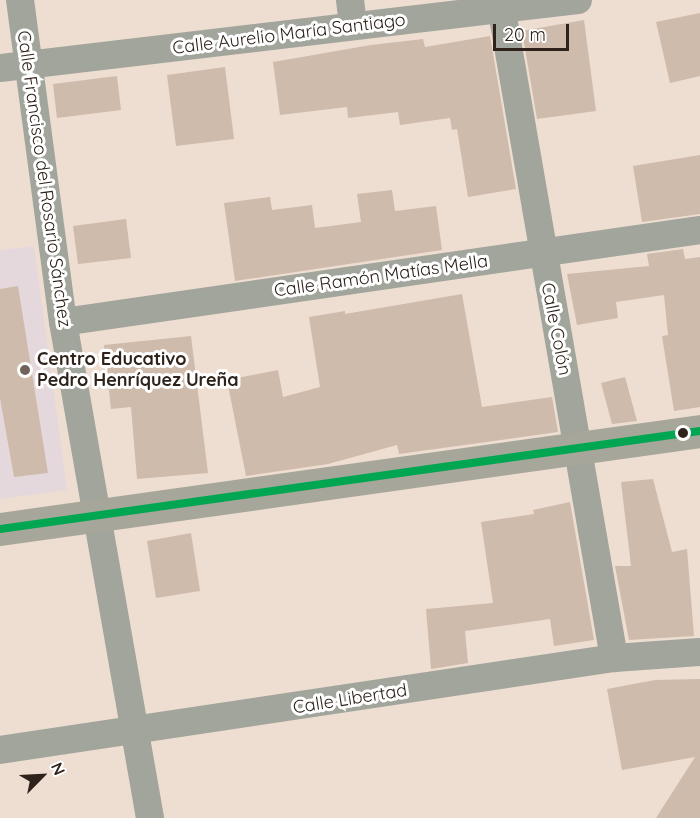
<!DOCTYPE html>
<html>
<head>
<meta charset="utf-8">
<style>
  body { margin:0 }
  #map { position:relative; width:700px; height:818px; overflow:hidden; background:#eeddd1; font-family:Quicksand,sans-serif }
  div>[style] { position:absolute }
  .education>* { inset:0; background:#e5d8dd }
  .building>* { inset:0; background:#cfbbac }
  .minor>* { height:28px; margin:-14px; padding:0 14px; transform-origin:14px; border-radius:14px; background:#a1a59c }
  .major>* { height:33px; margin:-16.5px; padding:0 16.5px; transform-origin:16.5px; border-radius:16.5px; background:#a7a69a }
  .bus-1>* { height:8px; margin:-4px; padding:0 4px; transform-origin:4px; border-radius:4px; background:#00a651 }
  .dots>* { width:16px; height:16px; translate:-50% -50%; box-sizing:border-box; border:3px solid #fff; border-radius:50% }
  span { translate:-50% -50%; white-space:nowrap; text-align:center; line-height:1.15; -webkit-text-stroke:6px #fff; paint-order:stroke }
  .street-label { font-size:18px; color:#2e221a }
  .poi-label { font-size:18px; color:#2e221a; font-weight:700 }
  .left { translate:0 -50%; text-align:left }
  .north { position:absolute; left:12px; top:746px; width:60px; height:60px; -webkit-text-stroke:4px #fff; paint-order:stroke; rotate:66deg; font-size:16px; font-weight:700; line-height:24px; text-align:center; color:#2e221a }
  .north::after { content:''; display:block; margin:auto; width:21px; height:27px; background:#2e221a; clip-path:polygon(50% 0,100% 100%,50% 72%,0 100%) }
  .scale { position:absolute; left:493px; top:24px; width:76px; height:27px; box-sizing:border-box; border:3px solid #2e221a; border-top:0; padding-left:8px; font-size:18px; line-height:21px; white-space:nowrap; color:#2e221a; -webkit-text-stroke:4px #fff; paint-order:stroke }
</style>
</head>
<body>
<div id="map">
  <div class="education">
    <div style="clip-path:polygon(34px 246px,67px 490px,0 499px,0 250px)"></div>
  </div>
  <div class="building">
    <div style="clip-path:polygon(700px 13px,700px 76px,670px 83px,656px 22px)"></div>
    <div style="clip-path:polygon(584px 20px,596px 111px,537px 119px,522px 31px)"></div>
    <div style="clip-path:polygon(490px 36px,516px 189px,468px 197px,457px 129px,452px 130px,450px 118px,400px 125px,398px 112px,348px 118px,347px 107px,280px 115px,273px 62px,371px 45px,423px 39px,425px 47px)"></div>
    <div style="clip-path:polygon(225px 67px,234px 139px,176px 146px,167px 75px)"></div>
    <div style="clip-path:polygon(117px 76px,121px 110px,57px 118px,53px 84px)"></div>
    <div style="clip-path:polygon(700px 155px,700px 214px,642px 222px,633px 166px)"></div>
    <div style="clip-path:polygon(392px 190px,395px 211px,436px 206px,442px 250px,235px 281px,224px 203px,270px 197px,272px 210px,312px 205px,315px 228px,361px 222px,357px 194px)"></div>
    <div style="clip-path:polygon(126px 219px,131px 258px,78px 264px,73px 226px)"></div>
    <div style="clip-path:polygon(683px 249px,685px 259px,700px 257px,700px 407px,674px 411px,662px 336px,668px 335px,664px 295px,616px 302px,618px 318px,577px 325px,567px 274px,649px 266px,647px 254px)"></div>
    <div style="clip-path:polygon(18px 286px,48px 473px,14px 477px,0 398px,0 289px)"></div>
    <div style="clip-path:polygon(462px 294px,482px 407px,552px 397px,558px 432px,399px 454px,397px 445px,328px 464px,246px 476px,227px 380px,278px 370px,283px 397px,320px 387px,309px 317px,345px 311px,345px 314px)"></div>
    <div style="clip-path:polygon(191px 336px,208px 473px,137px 479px,131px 407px,111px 409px,104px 345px)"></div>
    <div style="clip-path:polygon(625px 377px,637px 421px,612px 424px,601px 383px)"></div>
    <div style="clip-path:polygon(653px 479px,672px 552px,687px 549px,694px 636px,629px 640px,615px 566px,631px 566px,621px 482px)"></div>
    <div style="clip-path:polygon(570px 502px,594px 640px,554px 646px,550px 619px,465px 631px,468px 663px,431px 669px,426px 609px,493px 603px,481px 522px,534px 514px,533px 510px)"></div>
    <div style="clip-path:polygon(191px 533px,200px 591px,156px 598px,147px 541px)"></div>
    <div style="clip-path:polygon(700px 679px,700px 818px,656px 818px,695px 757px,622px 770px,607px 689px,655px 680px)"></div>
  </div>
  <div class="minor">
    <div style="left:20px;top:0;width:325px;rotate:82.4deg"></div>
    <div style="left:63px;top:322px;width:504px;rotate:80.05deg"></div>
    <div style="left:350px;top:0;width:26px;rotate:83deg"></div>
    <div style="left:500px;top:0;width:668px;rotate:80.17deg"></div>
    <div style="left:0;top:68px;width:582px;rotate:-6.71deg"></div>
    <div style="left:63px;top:322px;width:644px;rotate:-8.22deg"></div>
    <div style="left:0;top:750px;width:621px;rotate:-8.52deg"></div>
    <div style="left:614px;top:658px;width:86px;rotate:-4deg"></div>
  </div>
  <div class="major">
    <div style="left:0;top:529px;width:707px;rotate:-7.97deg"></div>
  </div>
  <div class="bus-1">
    <div style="left:0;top:529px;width:707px;rotate:-7.97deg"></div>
  </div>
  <div class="dots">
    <div style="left:25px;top:370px;background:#71635a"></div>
    <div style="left:683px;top:433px;background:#2e221a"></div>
  </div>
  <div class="street-label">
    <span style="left:289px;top:34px;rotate:-7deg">Calle Aurelio María Santiago</span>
    <span style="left:44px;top:179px;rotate:82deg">Calle Francisco del Rosario Sánchez</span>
    <span style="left:381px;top:276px;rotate:-8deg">Calle Ramón Matías Mella</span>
    <span style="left:556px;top:329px;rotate:79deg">Calle Colón</span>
    <span style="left:350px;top:699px;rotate:-9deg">Calle Libertad</span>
  </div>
  <div class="poi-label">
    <span class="left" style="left:37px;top:370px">Centro Educativo<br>Pedro Henríquez Ureña</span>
  </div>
  <div class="north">N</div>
  <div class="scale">20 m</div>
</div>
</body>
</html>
